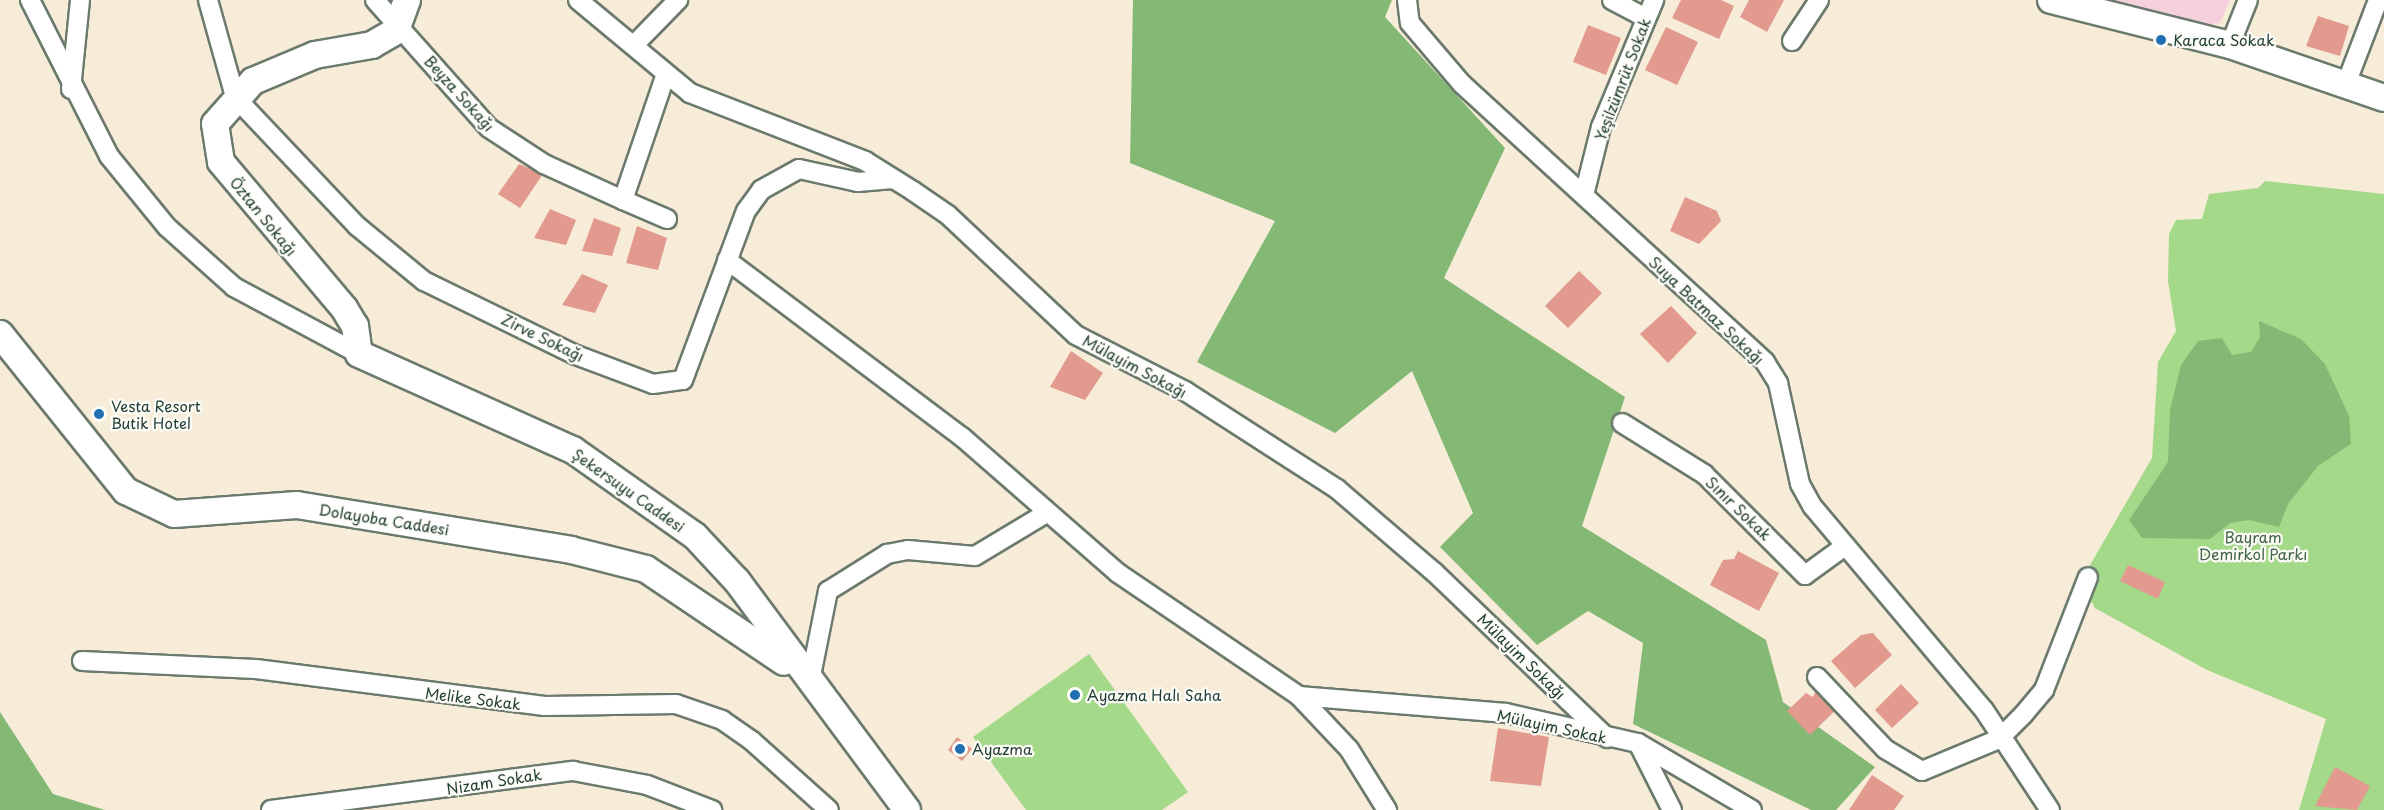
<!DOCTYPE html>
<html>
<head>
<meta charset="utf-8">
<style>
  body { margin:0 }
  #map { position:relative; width:2384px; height:810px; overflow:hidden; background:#f7ecd8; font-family:"Playpen Sans",sans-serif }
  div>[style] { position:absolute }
  .built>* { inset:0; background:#f5cfdb }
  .green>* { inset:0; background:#a4d989 }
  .forest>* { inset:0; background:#83b975 }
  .building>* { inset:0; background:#e2998e }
  .roads { filter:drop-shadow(2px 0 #6b7a6d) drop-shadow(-2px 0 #6b7a6d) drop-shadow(0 2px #6b7a6d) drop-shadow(0 -2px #6b7a6d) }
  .street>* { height:18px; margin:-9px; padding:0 9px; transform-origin:9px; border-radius:9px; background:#fff }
  .secondary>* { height:26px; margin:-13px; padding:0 13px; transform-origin:13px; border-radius:13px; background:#fff }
  .dots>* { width:16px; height:16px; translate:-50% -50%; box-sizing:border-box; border:3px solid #fdfcf7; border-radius:50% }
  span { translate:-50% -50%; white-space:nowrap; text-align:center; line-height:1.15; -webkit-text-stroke:4.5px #fdfcf7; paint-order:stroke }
  .poi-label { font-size:15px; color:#1f3d34 }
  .left { translate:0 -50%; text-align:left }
  .street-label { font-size:15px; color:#1f3d34 }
  .park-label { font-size:15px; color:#406449 }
</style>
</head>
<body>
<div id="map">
  <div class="built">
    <div style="clip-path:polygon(2104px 0,2230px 0,2220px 23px,2209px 25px)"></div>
  </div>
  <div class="green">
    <div style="clip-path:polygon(2265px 181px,2384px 194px,2384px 810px,2299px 810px,2326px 719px,2207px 670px,2095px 608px,2089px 597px,2086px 572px,2152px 458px,2158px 362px,2176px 331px,2168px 281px,2169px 234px,2176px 220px,2202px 219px,2209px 194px,2258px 188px)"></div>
    <div style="clip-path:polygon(1089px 654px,1188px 792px,1162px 810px,1026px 810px,973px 737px)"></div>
  </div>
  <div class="forest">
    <div style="clip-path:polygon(1133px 0,1392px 0,1385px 17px,1505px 148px,1444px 278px,1625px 397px,1582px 526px,1766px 640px,1783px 702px,1875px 767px,1836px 810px,1811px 810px,1633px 724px,1643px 643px,1588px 611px,1537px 645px,1440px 547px,1473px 513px,1412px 371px,1335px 433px,1197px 362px,1275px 221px,1130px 163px)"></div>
    <div style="clip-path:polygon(2259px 321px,2301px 339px,2325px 364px,2349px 416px,2351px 444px,2318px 466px,2288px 504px,2279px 527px,2249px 520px,2230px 523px,2210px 539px,2142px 538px,2129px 520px,2168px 462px,2170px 410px,2181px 365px,2198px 341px,2222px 338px,2232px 355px,2251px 352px,2260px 337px)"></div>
    <div style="clip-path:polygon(0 712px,53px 794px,105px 810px,0 810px)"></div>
  </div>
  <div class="building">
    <div style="clip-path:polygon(1681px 0,1721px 0,1734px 6px,1719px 39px,1672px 18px)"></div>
    <div style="clip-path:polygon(1749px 0,1784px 0,1767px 32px,1740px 17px)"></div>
    <div style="clip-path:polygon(2318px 16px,2349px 26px,2340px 56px,2306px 46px)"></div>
    <div style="clip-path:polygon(1588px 25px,1621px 38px,1606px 75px,1573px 62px)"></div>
    <div style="clip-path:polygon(1666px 27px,1698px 42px,1677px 85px,1645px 70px)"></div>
    <div style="clip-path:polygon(519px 164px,543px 174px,520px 208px,498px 194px)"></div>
    <div style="clip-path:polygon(1685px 197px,1717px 211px,1721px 221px,1699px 244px,1670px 231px)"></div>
    <div style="clip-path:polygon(550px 209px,576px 220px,566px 245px,534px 238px)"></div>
    <div style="clip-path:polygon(594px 218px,621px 228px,612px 256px,582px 251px)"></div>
    <div style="clip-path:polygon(637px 226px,667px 238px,658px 270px,626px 263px)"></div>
    <div style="clip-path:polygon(1579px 271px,1602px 293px,1568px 328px,1545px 306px)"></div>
    <div style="clip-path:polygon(582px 274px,608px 285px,595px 313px,562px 305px)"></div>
    <div style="clip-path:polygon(1671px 306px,1697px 333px,1668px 363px,1640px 334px)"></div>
    <div style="clip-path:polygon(1071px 351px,1103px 373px,1085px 400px,1050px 387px)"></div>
    <div style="clip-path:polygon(1738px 551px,1779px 573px,1759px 611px,1710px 585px,1723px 560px,1734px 559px)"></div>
    <div style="clip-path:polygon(2128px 565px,2165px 582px,2158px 599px,2120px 581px)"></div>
    <div style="clip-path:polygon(1873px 633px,1892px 655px,1855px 688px,1831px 661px,1861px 635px)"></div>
    <div style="clip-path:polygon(1901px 684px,1919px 703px,1892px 728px,1875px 710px)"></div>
    <div style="clip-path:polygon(1818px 686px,1839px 707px,1810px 735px,1787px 711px,1806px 693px,1813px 697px)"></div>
    <div style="clip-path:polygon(1498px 728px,1549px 737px,1541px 786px,1490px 781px)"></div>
    <div style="clip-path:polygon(957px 737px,972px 749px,962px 761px,948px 750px)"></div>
    <div style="clip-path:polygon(2335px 767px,2370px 786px,2357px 810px,2315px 806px)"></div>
    <div style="clip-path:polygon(1872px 775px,1904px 796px,1894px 810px,1849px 810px)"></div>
  </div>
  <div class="roads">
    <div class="street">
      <div style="left:30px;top:0;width:175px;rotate:63.1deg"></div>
      <div style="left:109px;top:156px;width:92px;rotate:50.8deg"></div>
      <div style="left:167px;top:227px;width:90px;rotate:41.8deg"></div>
      <div style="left:234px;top:287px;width:142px;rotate:28.2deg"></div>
      <div style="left:208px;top:0;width:101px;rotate:74.4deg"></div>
      <div style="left:235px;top:97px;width:178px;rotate:46.6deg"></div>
      <div style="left:357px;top:226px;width:87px;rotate:39.4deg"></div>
      <div style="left:424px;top:281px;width:169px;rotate:26deg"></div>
      <div style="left:576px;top:355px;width:82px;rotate:20.6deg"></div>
      <div style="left:653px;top:384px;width:30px;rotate:-8deg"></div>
      <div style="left:683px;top:380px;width:180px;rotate:-69.6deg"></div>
      <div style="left:746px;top:211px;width:26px;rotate:-54deg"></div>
      <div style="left:761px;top:190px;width:43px;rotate:-28.9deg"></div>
      <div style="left:799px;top:169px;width:60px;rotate:12.4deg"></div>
      <div style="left:858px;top:182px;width:35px;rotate:-5deg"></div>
      <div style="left:375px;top:0;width:171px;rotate:48.3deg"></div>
      <div style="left:489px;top:128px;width:66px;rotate:33.2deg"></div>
      <div style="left:544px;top:164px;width:87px;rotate:24.5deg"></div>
      <div style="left:623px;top:200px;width:133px;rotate:-71.2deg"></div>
      <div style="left:578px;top:0;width:146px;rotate:39.7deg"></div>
      <div style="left:690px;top:93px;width:188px;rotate:21.2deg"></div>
      <div style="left:865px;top:161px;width:57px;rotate:32deg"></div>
      <div style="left:913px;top:191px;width:42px;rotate:34.4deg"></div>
      <div style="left:948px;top:215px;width:175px;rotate:43.2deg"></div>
      <div style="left:1076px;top:335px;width:123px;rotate:27.2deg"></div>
      <div style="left:1185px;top:391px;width:181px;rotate:32.8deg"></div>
      <div style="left:1337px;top:489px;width:128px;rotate:40.6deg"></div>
      <div style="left:1434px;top:572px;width:240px;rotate:43.8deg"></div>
      <div style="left:1407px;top:0;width:23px;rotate:83deg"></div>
      <div style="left:1410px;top:23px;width:80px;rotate:49.6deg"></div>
      <div style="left:1462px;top:84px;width:411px;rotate:42.5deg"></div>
      <div style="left:1765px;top:362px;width:25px;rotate:58deg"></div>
      <div style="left:1778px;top:383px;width:103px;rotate:77.7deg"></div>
      <div style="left:1800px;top:484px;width:26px;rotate:61deg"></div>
      <div style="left:1813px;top:507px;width:265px;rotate:49.9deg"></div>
      <div style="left:1984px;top:710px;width:120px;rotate:56.6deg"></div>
      <div style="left:1612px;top:0;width:36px;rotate:28deg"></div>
      <div style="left:1792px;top:41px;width:49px;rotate:-56.6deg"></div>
      <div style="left:635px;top:44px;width:62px;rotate:-45.7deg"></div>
      <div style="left:2230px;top:45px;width:48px;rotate:-68.2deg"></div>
      <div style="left:2346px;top:84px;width:90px;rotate:-69.1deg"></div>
      <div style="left:71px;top:89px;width:89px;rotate:-84.2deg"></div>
      <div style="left:1584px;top:195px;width:70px;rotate:-76deg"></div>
      <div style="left:1601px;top:127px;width:138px;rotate:-67.3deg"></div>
      <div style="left:623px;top:200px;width:48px;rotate:23.4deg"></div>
      <div style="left:727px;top:260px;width:294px;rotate:37deg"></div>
      <div style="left:962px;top:437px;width:207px;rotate:41.1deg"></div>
      <div style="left:1118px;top:573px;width:219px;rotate:34.2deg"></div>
      <div style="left:1299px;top:696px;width:73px;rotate:46.7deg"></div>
      <div style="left:1349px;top:749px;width:72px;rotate:58.1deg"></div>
      <div style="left:1622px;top:423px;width:97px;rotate:31.9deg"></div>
      <div style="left:1704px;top:474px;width:143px;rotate:45deg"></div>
      <div style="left:1805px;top:575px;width:49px;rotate:-35.9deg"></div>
      <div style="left:82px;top:661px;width:174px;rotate:2.6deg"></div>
      <div style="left:256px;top:669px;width:291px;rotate:7.3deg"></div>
      <div style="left:545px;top:706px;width:131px;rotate:-0.9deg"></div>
      <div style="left:676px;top:704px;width:49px;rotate:19.2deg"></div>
      <div style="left:722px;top:720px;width:37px;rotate:35deg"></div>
      <div style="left:752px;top:741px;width:103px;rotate:41.9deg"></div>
      <div style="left:1817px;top:677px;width:99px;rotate:46.6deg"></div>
      <div style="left:1885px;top:749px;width:43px;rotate:30.7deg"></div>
      <div style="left:1922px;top:771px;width:83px;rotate:-22.6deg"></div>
      <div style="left:1999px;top:739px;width:34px;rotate:-45deg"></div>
      <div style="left:2023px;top:715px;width:33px;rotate:-50deg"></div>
      <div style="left:2044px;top:690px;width:121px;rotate:-68.7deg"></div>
      <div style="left:810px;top:681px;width:92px;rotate:-78.7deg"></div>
      <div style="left:828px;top:591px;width:70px;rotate:-32.1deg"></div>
      <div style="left:887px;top:554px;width:21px;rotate:-11deg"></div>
      <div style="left:908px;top:550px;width:67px;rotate:5.1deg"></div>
      <div style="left:975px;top:556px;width:82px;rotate:-31deg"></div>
      <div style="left:1299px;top:696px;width:208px;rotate:4.7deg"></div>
      <div style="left:1506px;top:713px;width:135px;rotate:12.8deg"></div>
      <div style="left:1638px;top:743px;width:132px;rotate:30.4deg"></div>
      <div style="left:1638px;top:743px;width:75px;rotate:63.1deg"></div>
      <div style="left:271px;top:810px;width:305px;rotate:-7.4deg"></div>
      <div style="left:573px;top:771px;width:75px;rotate:10.7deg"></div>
      <div style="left:647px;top:785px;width:70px;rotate:21deg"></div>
    </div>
    <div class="secondary">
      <div style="left:407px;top:0;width:33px;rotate:110deg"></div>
      <div style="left:396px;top:31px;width:28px;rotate:150deg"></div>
      <div style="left:372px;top:45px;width:58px;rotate:170deg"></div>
      <div style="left:315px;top:55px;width:67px;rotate:157.2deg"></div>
      <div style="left:253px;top:81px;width:57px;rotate:131.5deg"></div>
      <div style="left:215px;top:124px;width:38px;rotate:81deg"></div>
      <div style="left:221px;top:162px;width:191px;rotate:49.9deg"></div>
      <div style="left:344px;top:308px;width:21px;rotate:59deg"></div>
      <div style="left:355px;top:326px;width:28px;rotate:82deg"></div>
      <div style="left:359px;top:354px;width:235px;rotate:24.2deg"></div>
      <div style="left:573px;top:450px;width:149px;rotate:35.2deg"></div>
      <div style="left:695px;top:536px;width:62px;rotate:47deg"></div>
      <div style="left:737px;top:581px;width:285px;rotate:53.4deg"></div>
      <div style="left:2051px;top:0;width:185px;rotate:14.1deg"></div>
      <div style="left:2230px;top:45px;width:163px;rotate:19deg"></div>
      <div style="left:0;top:334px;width:201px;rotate:51.3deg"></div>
      <div style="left:126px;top:491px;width:53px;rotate:25.6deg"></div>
      <div style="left:174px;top:514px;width:123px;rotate:-4.2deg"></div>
      <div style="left:297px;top:505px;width:278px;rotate:9.3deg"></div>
      <div style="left:571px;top:550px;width:77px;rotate:14.2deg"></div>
      <div style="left:646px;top:569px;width:166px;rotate:34deg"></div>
    </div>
  </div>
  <div class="dots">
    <div style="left:2161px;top:40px;background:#1f6fb2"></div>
    <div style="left:99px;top:414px;background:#1f6fb2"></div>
    <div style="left:1075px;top:695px;background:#1f6fb2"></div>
    <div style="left:960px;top:749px;background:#1f6fb2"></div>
  </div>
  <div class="poi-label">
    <span class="left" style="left:2173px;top:40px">Karaca Sokak</span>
    <span class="left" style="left:111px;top:414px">Vesta Resort<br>Butik Hotel</span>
    <span class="left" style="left:1087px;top:695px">Ayazma Halı Saha</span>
    <span class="left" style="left:972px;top:749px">Ayazma</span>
  </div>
  <div class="street-label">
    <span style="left:1622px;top:79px;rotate:-69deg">Yeşilzümrüt Sokak</span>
    <span style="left:460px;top:93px;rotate:48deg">Beyza Sokağı</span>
    <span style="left:264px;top:216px;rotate:51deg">Öztan Sokağı</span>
    <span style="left:1707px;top:310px;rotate:43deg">Suya Batmaz Sokağı</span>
    <span style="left:543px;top:337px;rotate:26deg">Zirve Sokağı</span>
    <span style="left:1135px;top:366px;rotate:28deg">Mülayim Sokağı</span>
    <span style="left:629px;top:490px;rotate:35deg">Şekersuyu Caddesi</span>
    <span style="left:1739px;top:508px;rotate:44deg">Sınır Sokak</span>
    <span style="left:384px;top:519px;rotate:9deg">Dolayoba Caddesi</span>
    <span style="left:1522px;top:656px;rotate:44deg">Mülayim Sokağı</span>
    <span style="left:473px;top:698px;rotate:7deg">Melike Sokak</span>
    <span style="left:1552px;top:726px;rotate:12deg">Mülayim Sokak</span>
    <span style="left:494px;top:781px;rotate:-9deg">Nizam Sokak</span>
  </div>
  <div class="park-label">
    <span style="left:2253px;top:545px">Bayram<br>Demirkol Parkı</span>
  </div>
</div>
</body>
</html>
